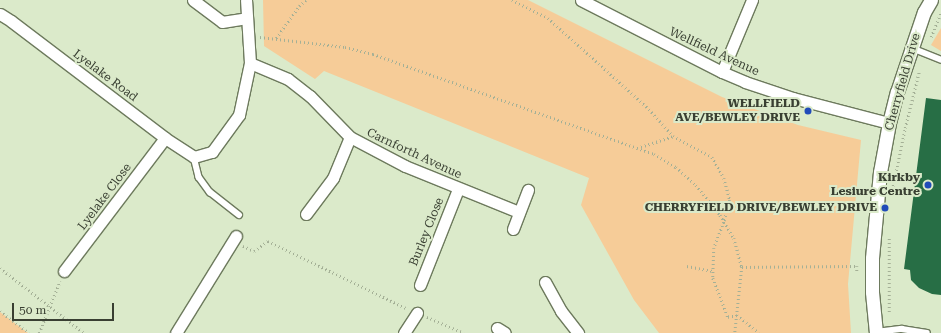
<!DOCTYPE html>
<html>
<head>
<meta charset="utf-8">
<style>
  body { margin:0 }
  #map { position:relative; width:941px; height:333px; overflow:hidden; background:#dbeaca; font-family:"Roboto Serif",serif }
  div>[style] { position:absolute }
  .green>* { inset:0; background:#f6cc98 }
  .building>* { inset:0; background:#276e45 }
  .path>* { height:2.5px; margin-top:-1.25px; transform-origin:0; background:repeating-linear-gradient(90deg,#a4b096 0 1px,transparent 0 4px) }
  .roads { filter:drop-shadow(1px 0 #6d7a5d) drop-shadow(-1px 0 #6d7a5d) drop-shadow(0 1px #6d7a5d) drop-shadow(0 -1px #6d7a5d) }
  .service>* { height:5.5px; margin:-2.75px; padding:0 2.75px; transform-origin:2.75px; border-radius:2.75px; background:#fff }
  .minor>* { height:11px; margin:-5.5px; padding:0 5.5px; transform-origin:5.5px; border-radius:5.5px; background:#fff }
  .tertiary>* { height:13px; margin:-6.5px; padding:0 6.5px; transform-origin:6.5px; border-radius:6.5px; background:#fff }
  .dots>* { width:11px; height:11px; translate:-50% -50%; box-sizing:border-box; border:2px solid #dbeaca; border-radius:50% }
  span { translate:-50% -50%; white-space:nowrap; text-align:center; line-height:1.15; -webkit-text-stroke:4px #dbeaca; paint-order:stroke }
  .street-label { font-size:12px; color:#393f32 }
  .poi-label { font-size:12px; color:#393f32; font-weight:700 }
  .right { translate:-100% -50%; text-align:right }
  .scale { position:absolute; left:12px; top:303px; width:102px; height:18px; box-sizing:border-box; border:2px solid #393f32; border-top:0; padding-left:5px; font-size:12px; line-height:14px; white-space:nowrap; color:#393f32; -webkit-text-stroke:3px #dbeaca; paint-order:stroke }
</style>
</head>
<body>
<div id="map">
  <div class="green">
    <div style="clip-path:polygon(263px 0,528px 0,722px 97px,798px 125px,861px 140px,848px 284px,851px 333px,659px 333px,634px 300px,581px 205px,589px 178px,324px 71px,315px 79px,264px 46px)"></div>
    <div style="clip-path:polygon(941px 28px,941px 51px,931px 45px)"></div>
    <div style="clip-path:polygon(0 312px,28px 333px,0 333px)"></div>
  </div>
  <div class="building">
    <div style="clip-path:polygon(926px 98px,941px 100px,941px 295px,932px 294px,919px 288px,911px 280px,910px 270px,904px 269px)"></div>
  </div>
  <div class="path">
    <div style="left:512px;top:0;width:40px;rotate:26.6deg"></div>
    <div style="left:548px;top:18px;width:136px;rotate:42deg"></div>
    <div style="left:649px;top:109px;width:36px;rotate:48deg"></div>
    <div style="left:673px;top:136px;width:44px;rotate:28.3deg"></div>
    <div style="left:712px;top:157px;width:24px;rotate:60deg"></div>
    <div style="left:724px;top:178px;width:23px;rotate:75deg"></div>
    <div style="left:730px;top:200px;width:23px;rotate:105deg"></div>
    <div style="left:724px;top:222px;width:28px;rotate:111deg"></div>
    <div style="left:714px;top:248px;width:30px;rotate:92deg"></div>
    <div style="left:713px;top:278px;width:42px;rotate:69deg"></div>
    <div style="left:728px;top:317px;width:9px;rotate:-13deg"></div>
    <div style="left:737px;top:315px;width:28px;rotate:39deg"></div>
    <div style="left:260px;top:37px;width:86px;rotate:6.7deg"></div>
    <div style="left:345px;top:47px;width:29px;rotate:14deg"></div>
    <div style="left:373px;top:54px;width:298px;rotate:19.6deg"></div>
    <div style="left:654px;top:154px;width:26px;rotate:31deg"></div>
    <div style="left:676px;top:167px;width:27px;rotate:42deg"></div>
    <div style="left:696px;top:185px;width:38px;rotate:51deg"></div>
    <div style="left:720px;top:215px;width:27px;rotate:59deg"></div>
    <div style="left:734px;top:238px;width:30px;rotate:75deg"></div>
    <div style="left:742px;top:267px;width:66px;rotate:96.1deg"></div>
    <div style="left:931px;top:37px;width:27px;rotate:-68deg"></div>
    <div style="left:276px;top:38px;width:39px;rotate:-54deg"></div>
    <div style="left:299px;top:6px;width:9px;rotate:-41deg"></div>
    <div style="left:637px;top:148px;width:38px;rotate:-18deg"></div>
    <div style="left:893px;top:186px;width:59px;rotate:-78.3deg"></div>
    <div style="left:905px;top:128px;width:58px;rotate:-76deg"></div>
    <div style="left:243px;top:246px;width:12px;rotate:24deg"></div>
    <div style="left:254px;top:251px;width:17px;rotate:-36deg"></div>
    <div style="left:268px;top:241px;width:153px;rotate:25.9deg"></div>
    <div style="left:687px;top:266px;width:26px;rotate:11deg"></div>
    <div style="left:742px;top:267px;width:115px;rotate:-0.5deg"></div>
    <div style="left:857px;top:266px;width:7px;rotate:90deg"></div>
    <div style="left:0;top:268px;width:106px;rotate:37.7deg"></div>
    <div style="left:0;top:311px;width:36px;rotate:37deg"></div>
    <div style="left:889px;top:312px;width:75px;rotate:-90deg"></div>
    <div style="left:427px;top:317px;width:40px;rotate:23.4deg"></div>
    <div style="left:39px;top:333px;width:56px;rotate:-68deg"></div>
  </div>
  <div class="roads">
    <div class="service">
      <div style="left:912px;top:48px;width:31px;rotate:22deg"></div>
      <div style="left:194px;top:157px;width:21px;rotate:76deg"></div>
      <div style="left:199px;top:177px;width:19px;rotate:54deg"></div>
      <div style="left:210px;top:192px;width:37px;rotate:38deg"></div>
      <div style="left:876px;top:332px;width:26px;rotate:-7deg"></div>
      <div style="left:902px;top:329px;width:25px;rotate:9deg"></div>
    </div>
    <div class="minor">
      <div style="left:193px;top:0;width:36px;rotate:37deg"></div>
      <div style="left:222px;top:22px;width:25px;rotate:-9deg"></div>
      <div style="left:581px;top:0;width:158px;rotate:27.1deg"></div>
      <div style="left:722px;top:72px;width:25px;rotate:23deg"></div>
      <div style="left:745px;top:82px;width:51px;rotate:18.4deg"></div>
      <div style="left:793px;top:98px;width:99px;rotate:14.6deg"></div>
      <div style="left:0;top:14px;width:13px;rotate:32deg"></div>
      <div style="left:11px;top:21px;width:193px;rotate:37.2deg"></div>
      <div style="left:165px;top:138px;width:35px;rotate:33deg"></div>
      <div style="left:194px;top:157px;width:19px;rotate:-16deg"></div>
      <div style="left:212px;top:152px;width:46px;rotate:-53.9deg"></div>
      <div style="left:239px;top:115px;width:53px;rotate:-78.1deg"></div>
      <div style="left:250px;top:63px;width:63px;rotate:-93.6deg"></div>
      <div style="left:250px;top:63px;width:41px;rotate:22.8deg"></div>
      <div style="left:288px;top:79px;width:28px;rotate:38deg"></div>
      <div style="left:310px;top:96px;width:57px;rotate:45.7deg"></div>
      <div style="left:350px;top:137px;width:62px;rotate:27.8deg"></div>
      <div style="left:405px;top:166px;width:123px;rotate:22deg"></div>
      <div style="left:722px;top:72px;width:78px;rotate:-67.4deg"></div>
      <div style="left:306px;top:214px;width:45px;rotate:-53.1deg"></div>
      <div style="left:333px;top:178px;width:44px;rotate:-67.5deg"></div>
      <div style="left:513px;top:229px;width:42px;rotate:-69deg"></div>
      <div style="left:64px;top:271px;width:167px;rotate:-52.8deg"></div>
      <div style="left:545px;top:282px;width:33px;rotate:61deg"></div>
      <div style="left:561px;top:311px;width:28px;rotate:52deg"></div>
      <div style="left:420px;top:285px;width:103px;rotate:-68.4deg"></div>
      <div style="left:497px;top:328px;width:9px;rotate:32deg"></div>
      <div style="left:176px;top:333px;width:114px;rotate:-58.3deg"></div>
      <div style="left:404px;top:333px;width:24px;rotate:-57deg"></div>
    </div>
    <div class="tertiary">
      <div style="left:876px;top:333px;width:41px;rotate:-95.6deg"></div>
      <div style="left:872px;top:292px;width:34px;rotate:-90deg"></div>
      <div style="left:872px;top:258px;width:86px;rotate:-84.7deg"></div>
      <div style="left:880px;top:172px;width:50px;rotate:-79.6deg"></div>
      <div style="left:889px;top:123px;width:32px;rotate:-76deg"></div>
      <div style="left:897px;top:92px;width:84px;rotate:-71.4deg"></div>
      <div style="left:924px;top:12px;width:14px;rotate:-60deg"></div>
    </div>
  </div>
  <div class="dots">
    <div style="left:808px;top:111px;background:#214bb9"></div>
    <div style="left:928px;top:185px;background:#214bb9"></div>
    <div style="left:885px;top:208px;background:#214bb9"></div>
  </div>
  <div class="street-label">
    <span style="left:714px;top:52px;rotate:25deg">Wellfield Avenue</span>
    <span style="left:105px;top:76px;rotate:37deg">Lyelake Road</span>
    <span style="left:903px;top:82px;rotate:-74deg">Cherryfield Drive</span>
    <span style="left:414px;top:154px;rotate:25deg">Carnforth Avenue</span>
    <span style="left:105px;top:197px;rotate:-53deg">Lyelake Close</span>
    <span style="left:427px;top:232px;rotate:-68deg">Burley Close</span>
  </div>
  <div class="poi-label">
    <span class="right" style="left:800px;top:111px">WELLFIELD<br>AVE/BEWLEY DRIVE</span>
    <span class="right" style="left:920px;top:185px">Kirkby<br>Lesiure Centre</span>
    <span class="right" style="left:877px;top:208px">CHERRYFIELD DRIVE/BEWLEY DRIVE</span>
  </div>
  <div class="scale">50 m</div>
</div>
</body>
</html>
